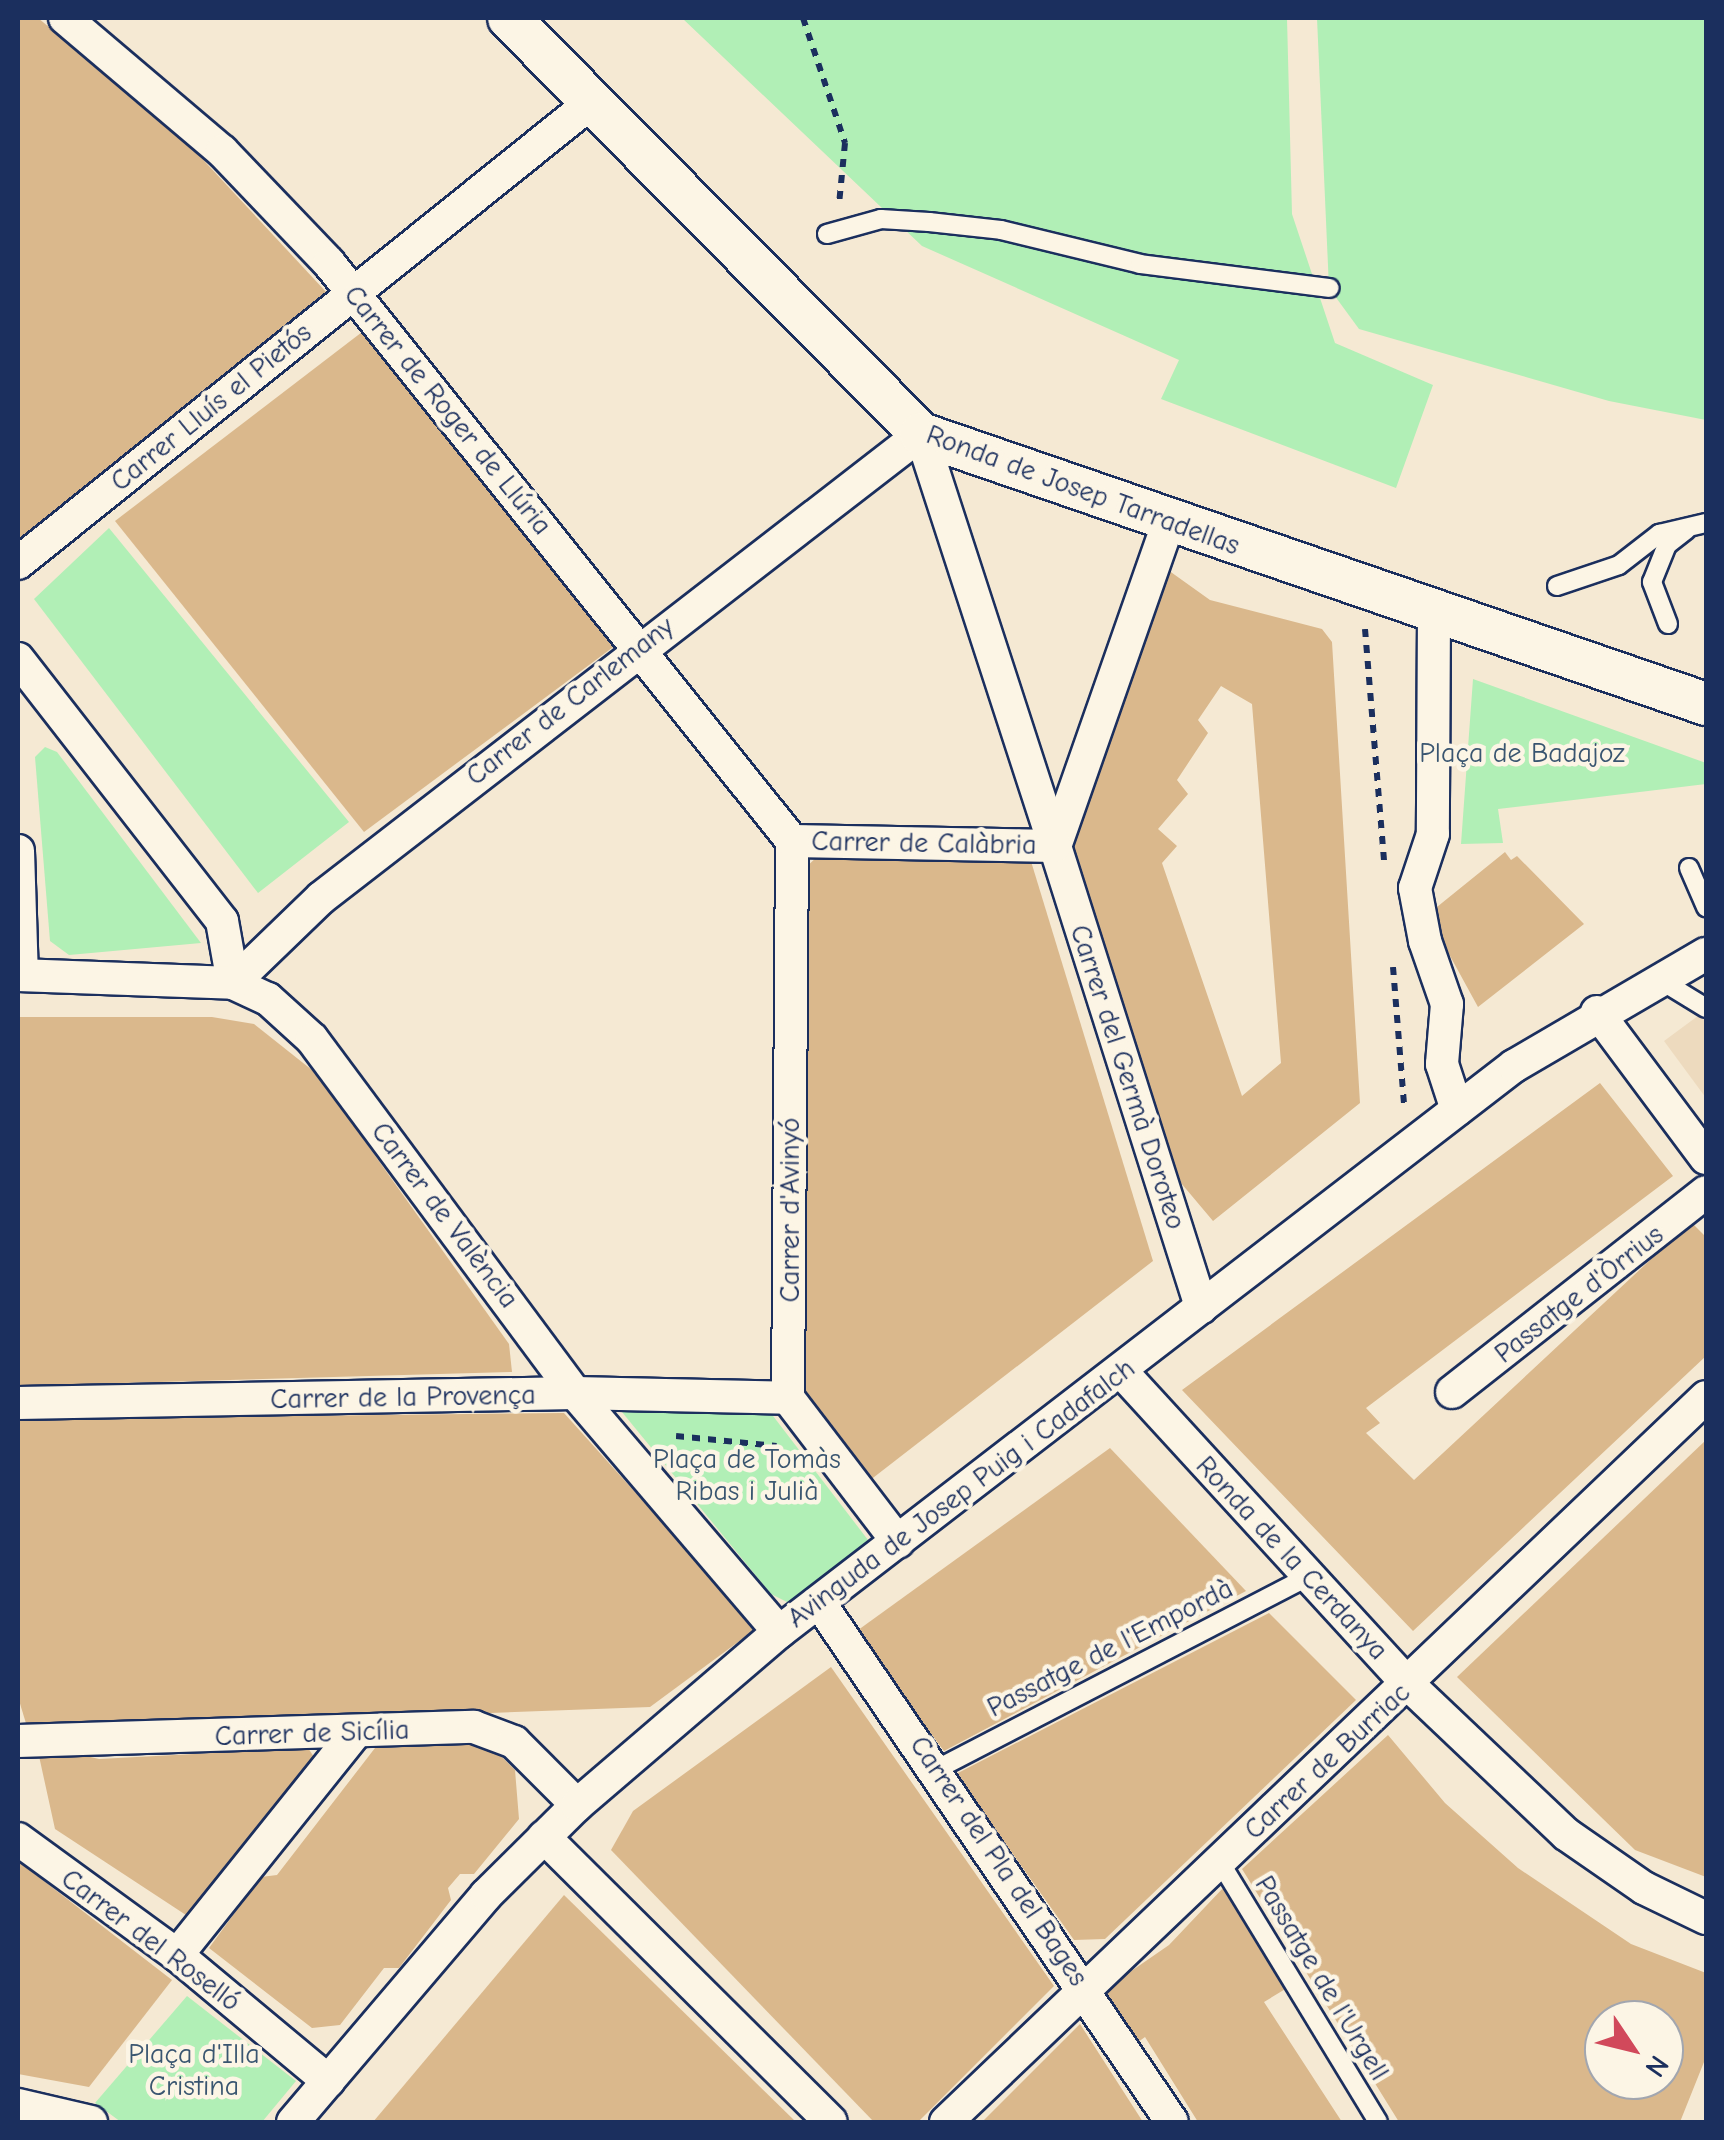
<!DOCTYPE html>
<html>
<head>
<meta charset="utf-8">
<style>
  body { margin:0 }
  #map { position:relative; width:1724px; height:2140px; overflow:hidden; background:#f5e9d3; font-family:"Comic Neue",sans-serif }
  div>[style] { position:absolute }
  .built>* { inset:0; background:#eddabe }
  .green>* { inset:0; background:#b1efb6 }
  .building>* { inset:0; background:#dab88c }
  .path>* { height:6px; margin-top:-3px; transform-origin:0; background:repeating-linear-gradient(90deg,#1b2f5e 0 8px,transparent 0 16px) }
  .roads { filter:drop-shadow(2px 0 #1b2f5e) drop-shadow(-2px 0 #1b2f5e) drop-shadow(0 2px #1b2f5e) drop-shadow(0 -2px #1b2f5e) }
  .service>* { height:18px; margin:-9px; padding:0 9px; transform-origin:9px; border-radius:9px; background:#fcf5e5 }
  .minor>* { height:32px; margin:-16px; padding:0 16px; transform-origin:16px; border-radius:16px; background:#fcf5e5 }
  .tertiary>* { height:42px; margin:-21px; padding:0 21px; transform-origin:21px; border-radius:21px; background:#fcf5e5 }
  span { translate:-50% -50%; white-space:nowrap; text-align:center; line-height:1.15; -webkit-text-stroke:9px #fcf5e5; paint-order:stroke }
  .street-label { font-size:28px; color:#1b2f5e }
  .park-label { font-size:28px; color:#395570 }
  .frame { position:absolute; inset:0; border:20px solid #1b2f5e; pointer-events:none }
  .north { position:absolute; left:1584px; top:2000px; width:100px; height:100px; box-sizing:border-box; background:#fcf5e5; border:2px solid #a2a6af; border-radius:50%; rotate:125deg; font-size:28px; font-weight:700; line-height:40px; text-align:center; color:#1b2f5e }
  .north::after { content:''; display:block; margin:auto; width:35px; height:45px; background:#d1495b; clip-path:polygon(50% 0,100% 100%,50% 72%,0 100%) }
</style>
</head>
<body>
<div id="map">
  <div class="built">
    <div style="clip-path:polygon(1706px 1010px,1706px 1098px,1664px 1041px)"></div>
  </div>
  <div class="green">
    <div style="clip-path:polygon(682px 18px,1287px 18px,1292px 214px,1335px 343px,1433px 385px,1396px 488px,1161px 399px,1179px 360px,922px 246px)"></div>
    <div style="clip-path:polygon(1317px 18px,1706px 18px,1706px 420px,1609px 401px,1359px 329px,1329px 288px)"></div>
    <div style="clip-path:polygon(109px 528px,349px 822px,258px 893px,34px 599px)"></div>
    <div style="clip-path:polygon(1473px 679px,1706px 763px,1706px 784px,1498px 809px,1503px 843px,1461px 844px)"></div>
    <div style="clip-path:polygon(45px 747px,57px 752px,201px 943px,69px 955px,50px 941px,35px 757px)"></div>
    <div style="clip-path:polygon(622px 1412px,770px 1412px,868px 1540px,789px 1603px,771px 1594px)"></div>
    <div style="clip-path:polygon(187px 1996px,296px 2081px,262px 2122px,121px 2122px,95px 2103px)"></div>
  </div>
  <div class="building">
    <div style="clip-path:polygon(18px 18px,38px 18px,181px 136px,328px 294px,18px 556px)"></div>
    <div style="clip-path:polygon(366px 329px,620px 642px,364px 832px,115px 521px)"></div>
    <div style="clip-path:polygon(evenodd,1168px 570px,1210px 600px,1322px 629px,1332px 642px,1360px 1103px,1213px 1221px,1181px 1183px,1072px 843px,1168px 570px,1221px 686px,1252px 704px,1281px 1063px,1242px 1096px,1162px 863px,1177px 846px,1158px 829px,1188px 794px,1177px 780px,1208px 733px,1198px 720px,1221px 686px)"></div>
    <div style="clip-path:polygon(1505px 852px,1511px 860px,1517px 856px,1584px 924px,1478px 1007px,1432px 923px,1432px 911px)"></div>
    <div style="clip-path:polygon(818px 856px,1030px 858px,1153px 1261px,869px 1481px,800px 1394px,803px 870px)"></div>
    <div style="clip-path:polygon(18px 1017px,212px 1017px,254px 1024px,317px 1074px,509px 1344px,512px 1372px,18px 1386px)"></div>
    <div style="clip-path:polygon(1600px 1083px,1673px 1176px,1366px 1408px,1380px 1423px,1366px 1433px,1414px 1480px,1691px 1222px,1706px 1237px,1706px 1356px,1413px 1631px,1182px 1390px)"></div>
    <div style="clip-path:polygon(564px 1413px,757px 1628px,650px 1707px,28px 1730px,18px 1697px,18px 1419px)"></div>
    <div style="clip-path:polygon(1706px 1440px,1706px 1877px,1635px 1850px,1457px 1677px)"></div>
    <div style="clip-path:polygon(1110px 1448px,1246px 1591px,944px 1751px,854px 1633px)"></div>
    <div style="clip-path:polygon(1269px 1613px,1356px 1700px,1105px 1939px,1074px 1940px,956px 1774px)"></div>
    <div style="clip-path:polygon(831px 1667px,1054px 1986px,918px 2122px,874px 2122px,611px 1850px,633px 1811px)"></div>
    <div style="clip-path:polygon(evenodd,1388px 1735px,1445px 1803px,1518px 1868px,1631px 1944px,1706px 1973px,1706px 2057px,1680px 2122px,1399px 2122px,1242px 1869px,1388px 1735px,1604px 2020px,1664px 2020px,1664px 2080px,1604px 2080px,1604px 2020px)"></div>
    <div style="clip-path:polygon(489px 1744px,515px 1770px,519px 1819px,474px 1874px,460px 1874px,448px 1888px,451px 1900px,399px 1968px,384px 1968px,340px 2025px,312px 2028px,209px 1948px,261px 1877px,277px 1875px,375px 1748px)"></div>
    <div style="clip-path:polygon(308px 1748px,314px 1757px,189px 1917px,55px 1829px,39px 1756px,65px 1751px,99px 1759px)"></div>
    <div style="clip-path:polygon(18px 1861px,172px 1980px,89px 2087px,18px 2074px)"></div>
    <div style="clip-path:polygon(1224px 1887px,1287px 1988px,1264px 2002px,1342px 2122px,1198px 2122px,1145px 2037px,1134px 2045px,1101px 1992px,1169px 1945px)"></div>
    <div style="clip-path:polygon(564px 1895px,796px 2122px,373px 2122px)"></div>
    <div style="clip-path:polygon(1080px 2024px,1143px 2122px,982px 2122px)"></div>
  </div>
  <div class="path">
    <div style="left:803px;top:18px;width:132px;rotate:71.4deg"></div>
    <div style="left:845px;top:143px;width:61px;rotate:95.6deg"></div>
    <div style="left:1365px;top:629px;width:232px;rotate:85.3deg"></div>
    <div style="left:1393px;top:967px;width:138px;rotate:85.4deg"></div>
    <div style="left:676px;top:1436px;width:101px;rotate:5.7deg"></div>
  </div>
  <div class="roads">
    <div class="service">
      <div style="left:827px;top:234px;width:56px;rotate:-15.5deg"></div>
      <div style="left:881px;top:219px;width:48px;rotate:3.6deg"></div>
      <div style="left:929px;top:222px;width:72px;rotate:6.3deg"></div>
      <div style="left:1001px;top:230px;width:143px;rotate:13.7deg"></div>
      <div style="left:1140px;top:264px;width:191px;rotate:7.2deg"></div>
      <div style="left:1557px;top:586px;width:65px;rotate:-18.7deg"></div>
      <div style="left:1619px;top:565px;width:51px;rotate:-37.8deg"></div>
      <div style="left:1659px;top:534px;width:48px;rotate:-13.2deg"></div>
      <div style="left:1668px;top:624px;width:45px;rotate:-110.9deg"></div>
      <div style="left:1652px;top:582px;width:40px;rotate:-68deg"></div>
      <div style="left:1667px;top:545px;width:24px;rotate:-38deg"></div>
      <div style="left:1689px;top:868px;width:43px;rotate:66.4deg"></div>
      <div style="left:1657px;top:978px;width:57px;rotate:31.5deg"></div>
      <div style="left:937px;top:1769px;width:419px;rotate:-27.4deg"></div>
      <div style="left:1220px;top:1862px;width:304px;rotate:58.7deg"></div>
    </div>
    <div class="minor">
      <div style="left:65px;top:18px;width:206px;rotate:40.3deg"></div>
      <div style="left:222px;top:151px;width:155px;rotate:46.3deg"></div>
      <div style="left:329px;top:263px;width:741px;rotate:51.3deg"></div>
      <div style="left:1168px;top:524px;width:341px;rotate:109.3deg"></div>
      <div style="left:1055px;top:846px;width:484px;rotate:72.4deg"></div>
      <div style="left:18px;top:563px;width:738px;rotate:-38.78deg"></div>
      <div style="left:1434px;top:612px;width:222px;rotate:90.3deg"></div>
      <div style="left:1433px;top:834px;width:57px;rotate:108.4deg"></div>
      <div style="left:1415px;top:888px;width:54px;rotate:79.3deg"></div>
      <div style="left:1425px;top:941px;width:67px;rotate:70.8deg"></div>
      <div style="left:1447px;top:1004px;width:60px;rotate:94.8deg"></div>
      <div style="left:1442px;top:1064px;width:48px;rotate:71.9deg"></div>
      <div style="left:18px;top:659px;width:332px;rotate:52.1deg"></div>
      <div style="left:222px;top:921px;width:63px;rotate:79.9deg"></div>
      <div style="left:792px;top:841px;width:557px;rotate:90.41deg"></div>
      <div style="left:788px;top:1398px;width:181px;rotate:52.6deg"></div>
      <div style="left:18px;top:851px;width:124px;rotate:88.2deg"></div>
      <div style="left:18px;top:975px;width:215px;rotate:2.1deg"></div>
      <div style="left:233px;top:983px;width:38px;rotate:25deg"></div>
      <div style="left:268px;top:999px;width:59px;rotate:42.3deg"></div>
      <div style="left:312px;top:1039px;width:441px;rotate:53.4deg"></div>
      <div style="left:575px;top:1393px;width:314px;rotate:49.5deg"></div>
      <div style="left:233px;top:983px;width:122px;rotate:-44deg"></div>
      <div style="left:321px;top:898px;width:758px;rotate:-37.72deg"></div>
      <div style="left:921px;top:434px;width:433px;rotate:72deg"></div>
      <div style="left:1055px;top:846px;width:263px;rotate:-178.9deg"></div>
      <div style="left:1597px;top:1012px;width:182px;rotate:53.3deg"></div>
      <div style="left:1121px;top:1371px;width:425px;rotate:47.5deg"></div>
      <div style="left:1408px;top:1684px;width:218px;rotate:43.5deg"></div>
      <div style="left:1566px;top:1834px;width:95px;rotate:34.7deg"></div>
      <div style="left:1644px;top:1888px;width:69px;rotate:25.8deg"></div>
      <div style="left:1452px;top:1392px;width:323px;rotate:-38.2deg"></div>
      <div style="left:18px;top:1403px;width:557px;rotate:-1.03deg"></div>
      <div style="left:575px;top:1393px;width:213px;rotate:1.3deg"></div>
      <div style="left:819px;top:1602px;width:628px;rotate:55.83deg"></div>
      <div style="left:18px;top:1741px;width:456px;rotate:-1.8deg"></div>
      <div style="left:474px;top:1727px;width:43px;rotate:20.6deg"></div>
      <div style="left:514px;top:1742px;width:89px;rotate:45deg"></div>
      <div style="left:544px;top:1837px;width:404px;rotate:44.8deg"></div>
      <div style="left:18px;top:1839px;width:197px;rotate:36.1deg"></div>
      <div style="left:177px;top:1955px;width:197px;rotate:39.8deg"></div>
      <div style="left:177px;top:1955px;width:283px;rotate:-51.3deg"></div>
      <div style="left:18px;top:2105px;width:75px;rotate:13.1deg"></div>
      <div style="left:293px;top:2122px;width:298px;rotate:-49.6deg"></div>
      <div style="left:486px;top:1895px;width:128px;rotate:-44.7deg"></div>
      <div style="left:577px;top:1805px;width:266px;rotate:-40.6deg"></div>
      <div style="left:779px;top:1632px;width:928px;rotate:-37.6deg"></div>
      <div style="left:1514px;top:1066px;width:222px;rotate:-30.3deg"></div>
      <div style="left:946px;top:2122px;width:1050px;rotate:-43.65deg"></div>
    </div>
    <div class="tertiary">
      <div style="left:509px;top:18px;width:585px;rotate:45.28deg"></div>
      <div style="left:921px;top:434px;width:830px;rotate:18.98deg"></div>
    </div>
  </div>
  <div class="street-label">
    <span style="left:211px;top:407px;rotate:-39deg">Carrer Lluís el Pietós</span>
    <span style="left:448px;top:410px;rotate:51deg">Carrer de Roger de Llúria</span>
    <span style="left:1083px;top:490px;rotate:20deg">Ronda de Josep Tarradellas</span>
    <span style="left:570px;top:701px;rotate:-38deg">Carrer de Carlemany</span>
    <span style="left:924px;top:843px;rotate:1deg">Carrer de Calàbria</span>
    <span style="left:1128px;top:1077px;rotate:72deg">Carrer del Germà Doroteo</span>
    <span style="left:790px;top:1210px;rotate:-90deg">Carrer d'Avinyó</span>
    <span style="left:445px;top:1215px;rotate:53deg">Carrer de València</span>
    <span style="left:1579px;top:1294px;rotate:-38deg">Passatge d'Òrrius</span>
    <span style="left:403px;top:1397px;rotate:-1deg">Carrer de la Provença</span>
    <span style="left:961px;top:1493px;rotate:-37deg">Avinguda de Josep Puig i Cadafalch</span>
    <span style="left:1292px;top:1558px;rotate:47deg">Ronda de la Cerdanya</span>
    <span style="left:1110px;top:1648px;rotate:-27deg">Passatge de l'Empordà</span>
    <span style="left:312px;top:1733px;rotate:-2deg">Carrer de Sicília</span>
    <span style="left:1327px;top:1761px;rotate:-43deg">Carrer de Burriac</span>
    <span style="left:999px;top:1861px;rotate:56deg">Carrer del Pla del Bages</span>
    <span style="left:151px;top:1940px;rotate:37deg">Carrer del Roselló</span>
    <span style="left:1322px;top:1978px;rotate:59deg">Passatge de l'Urgell</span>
  </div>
  <div class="park-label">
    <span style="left:1522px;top:753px">Plaça de Badajoz</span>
    <span style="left:747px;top:1475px">Plaça de Tomàs<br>Ribas i Julià</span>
    <span style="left:194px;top:2070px">Plaça d'Illa<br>Cristina</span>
  </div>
  <div class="frame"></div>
  <div class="north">N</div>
</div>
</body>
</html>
